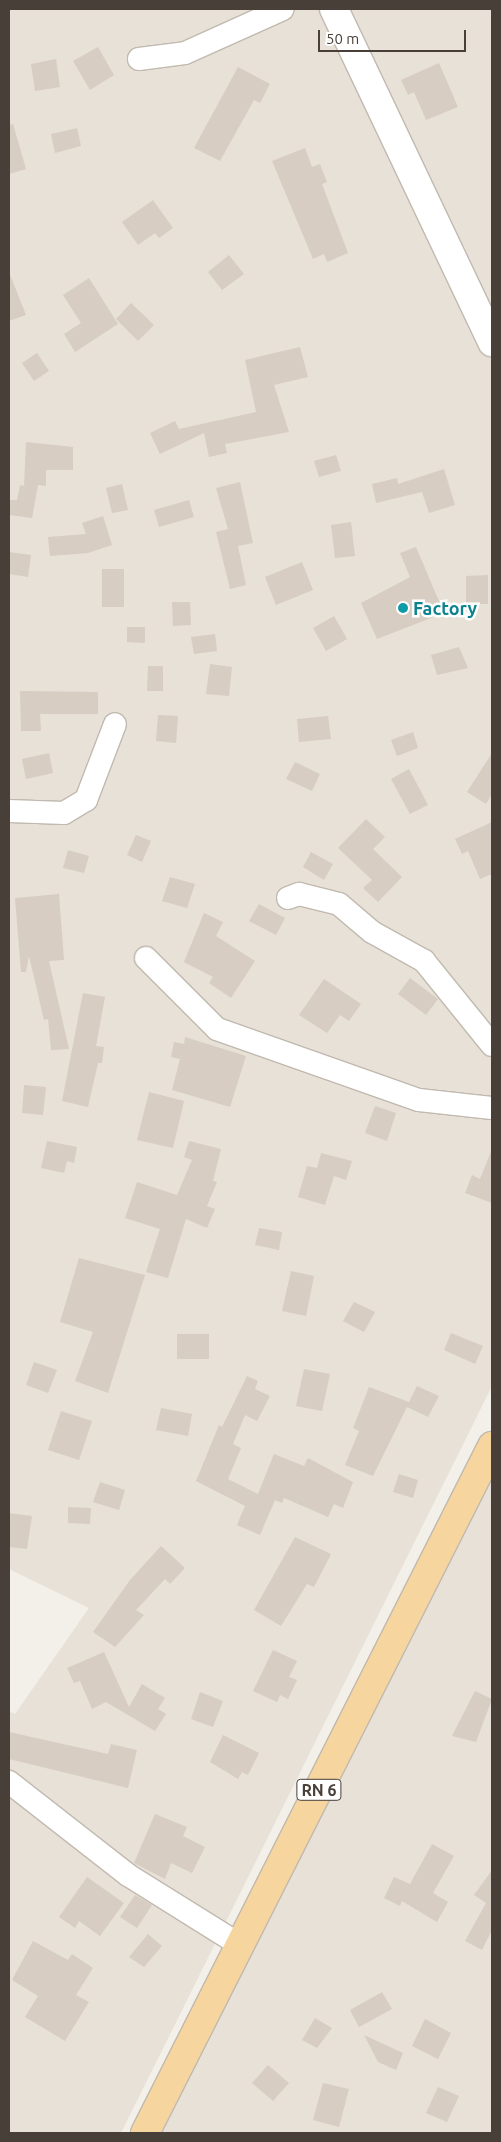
<!DOCTYPE html>
<html>
<head>
<meta charset="utf-8">
<style>
  body { margin:0 }
  #map { position:relative; width:501px; height:2142px; overflow:hidden; background:#f3efe9; font-family:Ubuntu,sans-serif }
  div>[style] { position:absolute }
  .residential>* { inset:0; background:#e7e1d8 }
  .building>* { inset:0; background:#d7cdc2 }
  .roads { filter:drop-shadow(1px 0 #c1b9af) drop-shadow(-1px 0 #c1b9af) drop-shadow(0 1px #c1b9af) drop-shadow(0 -1px #c1b9af) }
  .minor>* { height:22px; margin:-11px; padding:0 11px; transform-origin:11px; border-radius:11px; background:#fff }
  .tertiary>* { height:28px; margin:-14px; padding:0 14px; transform-origin:14px; border-radius:14px; background:#fff }
  .primary>* { height:28px; margin:-14px; padding:0 14px; transform-origin:14px; border-radius:14px; background:#f7d59e }
  .dots>* { width:14px; height:14px; translate:-50% -50%; box-sizing:border-box; border:2px solid #fff; border-radius:50% }
  span { translate:-50% -50%; white-space:nowrap; text-align:center; line-height:1.15; -webkit-text-stroke:5px #fff; paint-order:stroke }
  .shield-label span { padding:1px 4px; background:#fff; border:1px solid; border-radius:4px; -webkit-text-stroke-width:0 }
  .shield-label { font-size:16px; color:#473f38; font-weight:700 }
  .culture-label { font-size:18px; color:#0d838f; font-weight:700 }
  .left { translate:0 -50%; text-align:left }
  .frame { position:absolute; inset:0; border:10px solid #473f38; pointer-events:none }
  .scale { position:absolute; left:318px; top:30px; width:148px; height:22px; box-sizing:border-box; border:2px solid #473f38; border-top:0; padding-left:6px; font-size:15px; line-height:18px; white-space:nowrap; color:#473f38; -webkit-text-stroke:4px #fff; paint-order:stroke }
</style>
</head>
<body>
<div id="map">
  <div class="residential">
    <div style="clip-path:polygon(9px 9px,492px 9px,492px 1386px,121px 2133px,9px 2133px,9px 1711px,15px 1714px,89px 1608px,9px 1569px)"></div>
    <div style="clip-path:polygon(492px 1478px,492px 2133px,160px 2133px)"></div>
  </div>
  <div class="building">
    <div style="clip-path:polygon(98px 47px,114px 75px,90px 90px,73px 61px)"></div>
    <div style="clip-path:polygon(56px 59px,60px 87px,35px 91px,31px 64px)"></div>
    <div style="clip-path:polygon(439px 63px,458px 107px,426px 120px,414px 92px,408px 95px,401px 80px)"></div>
    <div style="clip-path:polygon(238px 67px,270px 84px,260px 103px,254px 100px,220px 161px,194px 148px)"></div>
    <div style="clip-path:polygon(13px 124px,26px 169px,9px 174px,9px 125px)"></div>
    <div style="clip-path:polygon(77px 128px,81px 146px,55px 153px,51px 134px)"></div>
    <div style="clip-path:polygon(305px 148px,312px 167px,320px 164px,327px 182px,322px 184px,348px 253px,327px 262px,324px 254px,313px 259px,272px 161px)"></div>
    <div style="clip-path:polygon(153px 200px,173px 228px,159px 238px,155px 233px,138px 245px,122px 222px)"></div>
    <div style="clip-path:polygon(229px 255px,244px 274px,222px 290px,208px 272px)"></div>
    <div style="clip-path:polygon(9px 272px,26px 315px,9px 321px)"></div>
    <div style="clip-path:polygon(89px 278px,118px 324px,75px 352px,64px 334px,81px 323px,63px 295px)"></div>
    <div style="clip-path:polygon(131px 303px,154px 325px,138px 341px,116px 319px)"></div>
    <div style="clip-path:polygon(300px 347px,308px 377px,274px 385px,289px 432px,225px 444px,227px 453px,209px 457px,204px 433px,160px 454px,150px 433px,175px 421px,179px 429px,256px 412px,245px 360px)"></div>
    <div style="clip-path:polygon(37px 353px,49px 371px,34px 381px,22px 363px)"></div>
    <div style="clip-path:polygon(26px 442px,73px 447px,73px 470px,46px 470px,46px 486px,38px 485px,32px 518px,9px 515px,9px 500px,17px 500px,20px 485px,24px 486px)"></div>
    <div style="clip-path:polygon(336px 455px,341px 471px,319px 477px,314px 461px)"></div>
    <div style="clip-path:polygon(444px 469px,455px 505px,429px 513px,422px 492px,376px 503px,372px 484px,397px 478px,398px 484px)"></div>
    <div style="clip-path:polygon(240px 482px,253px 543px,238px 546px,246px 585px,230px 589px,216px 532px,228px 529px,216px 488px)"></div>
    <div style="clip-path:polygon(122px 484px,128px 510px,112px 513px,106px 488px)"></div>
    <div style="clip-path:polygon(189px 500px,194px 517px,159px 527px,154px 510px)"></div>
    <div style="clip-path:polygon(103px 516px,112px 545px,88px 553px,50px 556px,48px 537px,86px 534px,82px 523px)"></div>
    <div style="clip-path:polygon(351px 522px,355px 556px,335px 558px,331px 525px)"></div>
    <div style="clip-path:polygon(416px 547px,444px 613px,377px 639px,361px 603px,410px 577px,400px 553px)"></div>
    <div style="clip-path:polygon(9px 552px,31px 555px,28px 577px,9px 574px)"></div>
    <div style="clip-path:polygon(302px 562px,313px 590px,276px 605px,265px 577px)"></div>
    <div style="clip-path:polygon(102px 569px,124px 569px,124px 607px,102px 607px)"></div>
    <div style="clip-path:polygon(488px 575px,488px 604px,466px 604px,466px 576px)"></div>
    <div style="clip-path:polygon(172px 602px,190px 602px,191px 625px,173px 626px)"></div>
    <div style="clip-path:polygon(334px 616px,347px 639px,326px 651px,313px 628px)"></div>
    <div style="clip-path:polygon(127px 627px,145px 627px,145px 643px,127px 642px)"></div>
    <div style="clip-path:polygon(215px 634px,217px 651px,194px 654px,191px 637px)"></div>
    <div style="clip-path:polygon(459px 647px,468px 668px,437px 675px,431px 655px)"></div>
    <div style="clip-path:polygon(210px 664px,232px 667px,229px 696px,206px 694px)"></div>
    <div style="clip-path:polygon(148px 666px,163px 666px,163px 691px,147px 691px)"></div>
    <div style="clip-path:polygon(20px 691px,98px 692px,98px 714px,40px 714px,41px 731px,21px 731px)"></div>
    <div style="clip-path:polygon(158px 715px,178px 716px,176px 743px,156px 741px)"></div>
    <div style="clip-path:polygon(328px 716px,331px 739px,299px 742px,297px 719px)"></div>
    <div style="clip-path:polygon(413px 732px,418px 748px,397px 756px,391px 740px)"></div>
    <div style="clip-path:polygon(49px 753px,53px 773px,26px 779px,22px 759px)"></div>
    <div style="clip-path:polygon(492px 753px,492px 794px,486px 804px,467px 792px)"></div>
    <div style="clip-path:polygon(295px 762px,320px 774px,312px 791px,286px 779px)"></div>
    <div style="clip-path:polygon(409px 769px,428px 805px,410px 814px,391px 779px)"></div>
    <div style="clip-path:polygon(366px 819px,385px 837px,373px 849px,402px 877px,378px 902px,363px 888px,372px 880px,338px 848px)"></div>
    <div style="clip-path:polygon(492px 822px,492px 874px,480px 879px,468px 851px,462px 854px,455px 839px)"></div>
    <div style="clip-path:polygon(136px 835px,151px 841px,142px 862px,127px 855px)"></div>
    <div style="clip-path:polygon(68px 850px,89px 856px,84px 873px,63px 868px)"></div>
    <div style="clip-path:polygon(311px 852px,333px 864px,324px 880px,303px 867px)"></div>
    <div style="clip-path:polygon(170px 877px,195px 884px,187px 908px,162px 901px)"></div>
    <div style="clip-path:polygon(59px 894px,64px 960px,49px 961px,69px 1049px,51px 1050px,48px 1019px,44px 1020px,29px 956px,26px 972px,21px 972px,15px 898px)"></div>
    <div style="clip-path:polygon(259px 904px,285px 918px,276px 935px,249px 921px)"></div>
    <div style="clip-path:polygon(204px 913px,223px 922px,216px 936px,255px 961px,231px 998px,209px 983px,213px 977px,184px 962px)"></div>
    <div style="clip-path:polygon(410px 978px,438px 999px,426px 1015px,398px 994px)"></div>
    <div style="clip-path:polygon(324px 979px,361px 1004px,349px 1021px,340px 1015px,327px 1033px,299px 1015px)"></div>
    <div style="clip-path:polygon(83px 993px,105px 997px,96px 1046px,104px 1047px,102px 1063px,98px 1063px,88px 1107px,62px 1101px)"></div>
    <div style="clip-path:polygon(185px 1037px,246px 1056px,230px 1107px,172px 1090px,180px 1059px,171px 1057px,174px 1042px,184px 1044px)"></div>
    <div style="clip-path:polygon(24px 1085px,46px 1087px,43px 1115px,22px 1113px)"></div>
    <div style="clip-path:polygon(149px 1092px,184px 1101px,173px 1148px,137px 1140px)"></div>
    <div style="clip-path:polygon(375px 1106px,396px 1113px,387px 1141px,365px 1133px)"></div>
    <div style="clip-path:polygon(47px 1141px,77px 1147px,74px 1163px,67px 1161px,64px 1173px,41px 1168px)"></div>
    <div style="clip-path:polygon(189px 1141px,221px 1149px,213px 1181px,217px 1182px,207px 1206px,215px 1209px,207px 1228px,186px 1219px,168px 1278px,146px 1272px,160px 1229px,125px 1218px,137px 1182px,177px 1195px,192px 1160px,184px 1157px)"></div>
    <div style="clip-path:polygon(492px 1149px,492px 1203px,465px 1193px,472px 1175px,480px 1179px)"></div>
    <div style="clip-path:polygon(321px 1153px,352px 1161px,346px 1180px,334px 1176px,325px 1205px,298px 1197px,307px 1166px,317px 1168px)"></div>
    <div style="clip-path:polygon(259px 1228px,282px 1232px,279px 1250px,255px 1245px)"></div>
    <div style="clip-path:polygon(79px 1258px,145px 1275px,108px 1393px,75px 1381px,93px 1332px,60px 1322px)"></div>
    <div style="clip-path:polygon(291px 1271px,314px 1276px,306px 1316px,282px 1311px)"></div>
    <div style="clip-path:polygon(354px 1302px,375px 1312px,364px 1332px,343px 1321px)"></div>
    <div style="clip-path:polygon(451px 1333px,483px 1346px,475px 1364px,444px 1350px)"></div>
    <div style="clip-path:polygon(177px 1334px,209px 1334px,209px 1359px,177px 1359px)"></div>
    <div style="clip-path:polygon(34px 1362px,57px 1370px,48px 1393px,26px 1385px)"></div>
    <div style="clip-path:polygon(304px 1369px,330px 1374px,322px 1411px,296px 1406px)"></div>
    <div style="clip-path:polygon(247px 1376px,258px 1381px,255px 1389px,270px 1396px,257px 1421px,245px 1415px,233px 1444px,241px 1448px,228px 1479px,258px 1494px,274px 1454px,304px 1466px,308px 1458px,353px 1482px,343px 1508px,334px 1504px,328px 1517px,284px 1498px,282px 1503px,275px 1500px,260px 1535px,237px 1525px,245px 1506px,196px 1481px,219px 1425px,222px 1427px)"></div>
    <div style="clip-path:polygon(417px 1386px,439px 1396px,428px 1417px,407px 1407px,373px 1476px,345px 1465px,359px 1431px,353px 1428px,369px 1387px,409px 1402px)"></div>
    <div style="clip-path:polygon(161px 1408px,192px 1414px,188px 1436px,156px 1430px)"></div>
    <div style="clip-path:polygon(61px 1411px,92px 1421px,79px 1460px,48px 1450px)"></div>
    <div style="clip-path:polygon(399px 1474px,418px 1480px,413px 1498px,393px 1492px)"></div>
    <div style="clip-path:polygon(100px 1482px,125px 1490px,119px 1510px,93px 1502px)"></div>
    <div style="clip-path:polygon(68px 1507px,91px 1508px,90px 1524px,68px 1523px)"></div>
    <div style="clip-path:polygon(9px 1513px,32px 1516px,27px 1549px,9px 1547px)"></div>
    <div style="clip-path:polygon(295px 1537px,331px 1554px,314px 1587px,307px 1584px,281px 1626px,254px 1610px)"></div>
    <div style="clip-path:polygon(161px 1546px,185px 1568px,170px 1584px,165px 1579px,136px 1610px,144px 1615px,115px 1647px,93px 1632px,130px 1580px)"></div>
    <div style="clip-path:polygon(273px 1650px,297px 1661px,289px 1677px,297px 1680px,288px 1699px,280px 1695px,277px 1702px,253px 1691px)"></div>
    <div style="clip-path:polygon(104px 1652px,129px 1707px,142px 1684px,165px 1698px,158px 1709px,166px 1714px,155px 1731px,106px 1702px,92px 1709px,80px 1681px,74px 1683px,67px 1668px)"></div>
    <div style="clip-path:polygon(475px 1691px,492px 1699px,476px 1742px,452px 1736px)"></div>
    <div style="clip-path:polygon(200px 1692px,223px 1701px,213px 1727px,191px 1719px)"></div>
    <div style="clip-path:polygon(9px 1732px,108px 1754px,111px 1744px,137px 1750px,128px 1788px,9px 1759px)"></div>
    <div style="clip-path:polygon(223px 1735px,259px 1753px,248px 1775px,242px 1772px,238px 1779px,210px 1762px)"></div>
    <div style="clip-path:polygon(155px 1814px,187px 1827px,183px 1836px,205px 1847px,192px 1873px,171px 1863px,165px 1879px,134px 1863px)"></div>
    <div style="clip-path:polygon(432px 1844px,454px 1856px,433px 1893px,448px 1902px,437px 1922px,402px 1901px,400px 1906px,384px 1898px,394px 1877px,410px 1884px)"></div>
    <div style="clip-path:polygon(492px 1870px,492px 1930px,482px 1950px,465px 1941px,486px 1903px,474px 1895px)"></div>
    <div style="clip-path:polygon(87px 1877px,124px 1903px,100px 1936px,79px 1921px,75px 1928px,59px 1917px)"></div>
    <div style="clip-path:polygon(135px 1895px,152px 1905px,137px 1928px,120px 1917px)"></div>
    <div style="clip-path:polygon(148px 1934px,162px 1946px,144px 1967px,129px 1957px)"></div>
    <div style="clip-path:polygon(33px 1941px,68px 1960px,72px 1954px,93px 1968px,76px 1995px,89px 2002px,65px 2041px,25px 2017px,38px 1996px,12px 1980px)"></div>
    <div style="clip-path:polygon(382px 1992px,392px 2009px,359px 2027px,350px 2010px)"></div>
    <div style="clip-path:polygon(315px 2018px,332px 2028px,317px 2048px,302px 2040px)"></div>
    <div style="clip-path:polygon(425px 2019px,451px 2033px,438px 2059px,412px 2046px)"></div>
    <div style="clip-path:polygon(364px 2035px,403px 2053px,396px 2070px,378px 2062px)"></div>
    <div style="clip-path:polygon(268px 2065px,289px 2083px,273px 2101px,252px 2083px)"></div>
    <div style="clip-path:polygon(323px 2083px,349px 2089px,339px 2127px,313px 2120px)"></div>
    <div style="clip-path:polygon(438px 2087px,459px 2096px,447px 2122px,426px 2113px)"></div>
  </div>
  <div class="roads">
    <div class="minor">
      <div style="left:139px;top:59px;width:46px;rotate:-7.4deg"></div>
      <div style="left:185px;top:53px;width:107px;rotate:-24.2deg"></div>
      <div style="left:9px;top:811px;width:55px;rotate:2.1deg"></div>
      <div style="left:64px;top:813px;width:26px;rotate:-31deg"></div>
      <div style="left:86px;top:800px;width:81px;rotate:-69.1deg"></div>
      <div style="left:288px;top:898px;width:12px;rotate:-20deg"></div>
      <div style="left:299px;top:894px;width:41px;rotate:14deg"></div>
      <div style="left:339px;top:904px;width:43px;rotate:40.3deg"></div>
      <div style="left:372px;top:932px;width:60px;rotate:29.1deg"></div>
      <div style="left:424px;top:961px;width:108px;rotate:51deg"></div>
      <div style="left:146px;top:958px;width:100px;rotate:45deg"></div>
      <div style="left:217px;top:1029px;width:214px;rotate:19.4deg"></div>
      <div style="left:419px;top:1100px;width:73px;rotate:6.3deg"></div>
      <div style="left:9px;top:1782px;width:151px;rotate:38deg"></div>
      <div style="left:128px;top:1875px;width:132px;rotate:32deg"></div>
    </div>
    <div class="tertiary">
      <div style="left:334px;top:9px;width:369px;rotate:64.6deg"></div>
    </div>
    <div class="primary">
      <div style="left:145px;top:2133px;width:770px;rotate:-63.2deg"></div>
    </div>
  </div>
  <div class="dots">
    <div style="left:403px;top:608px;background:#0f9aa8"></div>
  </div>
  <div class="shield-label">
    <span style="left:319px;top:1790px">RN 6</span>
  </div>
  <div class="culture-label">
    <span class="left" style="left:413px;top:608px">Factory</span>
  </div>
  <div class="frame"></div>
  <div class="scale">50 m</div>
</div>
</body>
</html>
